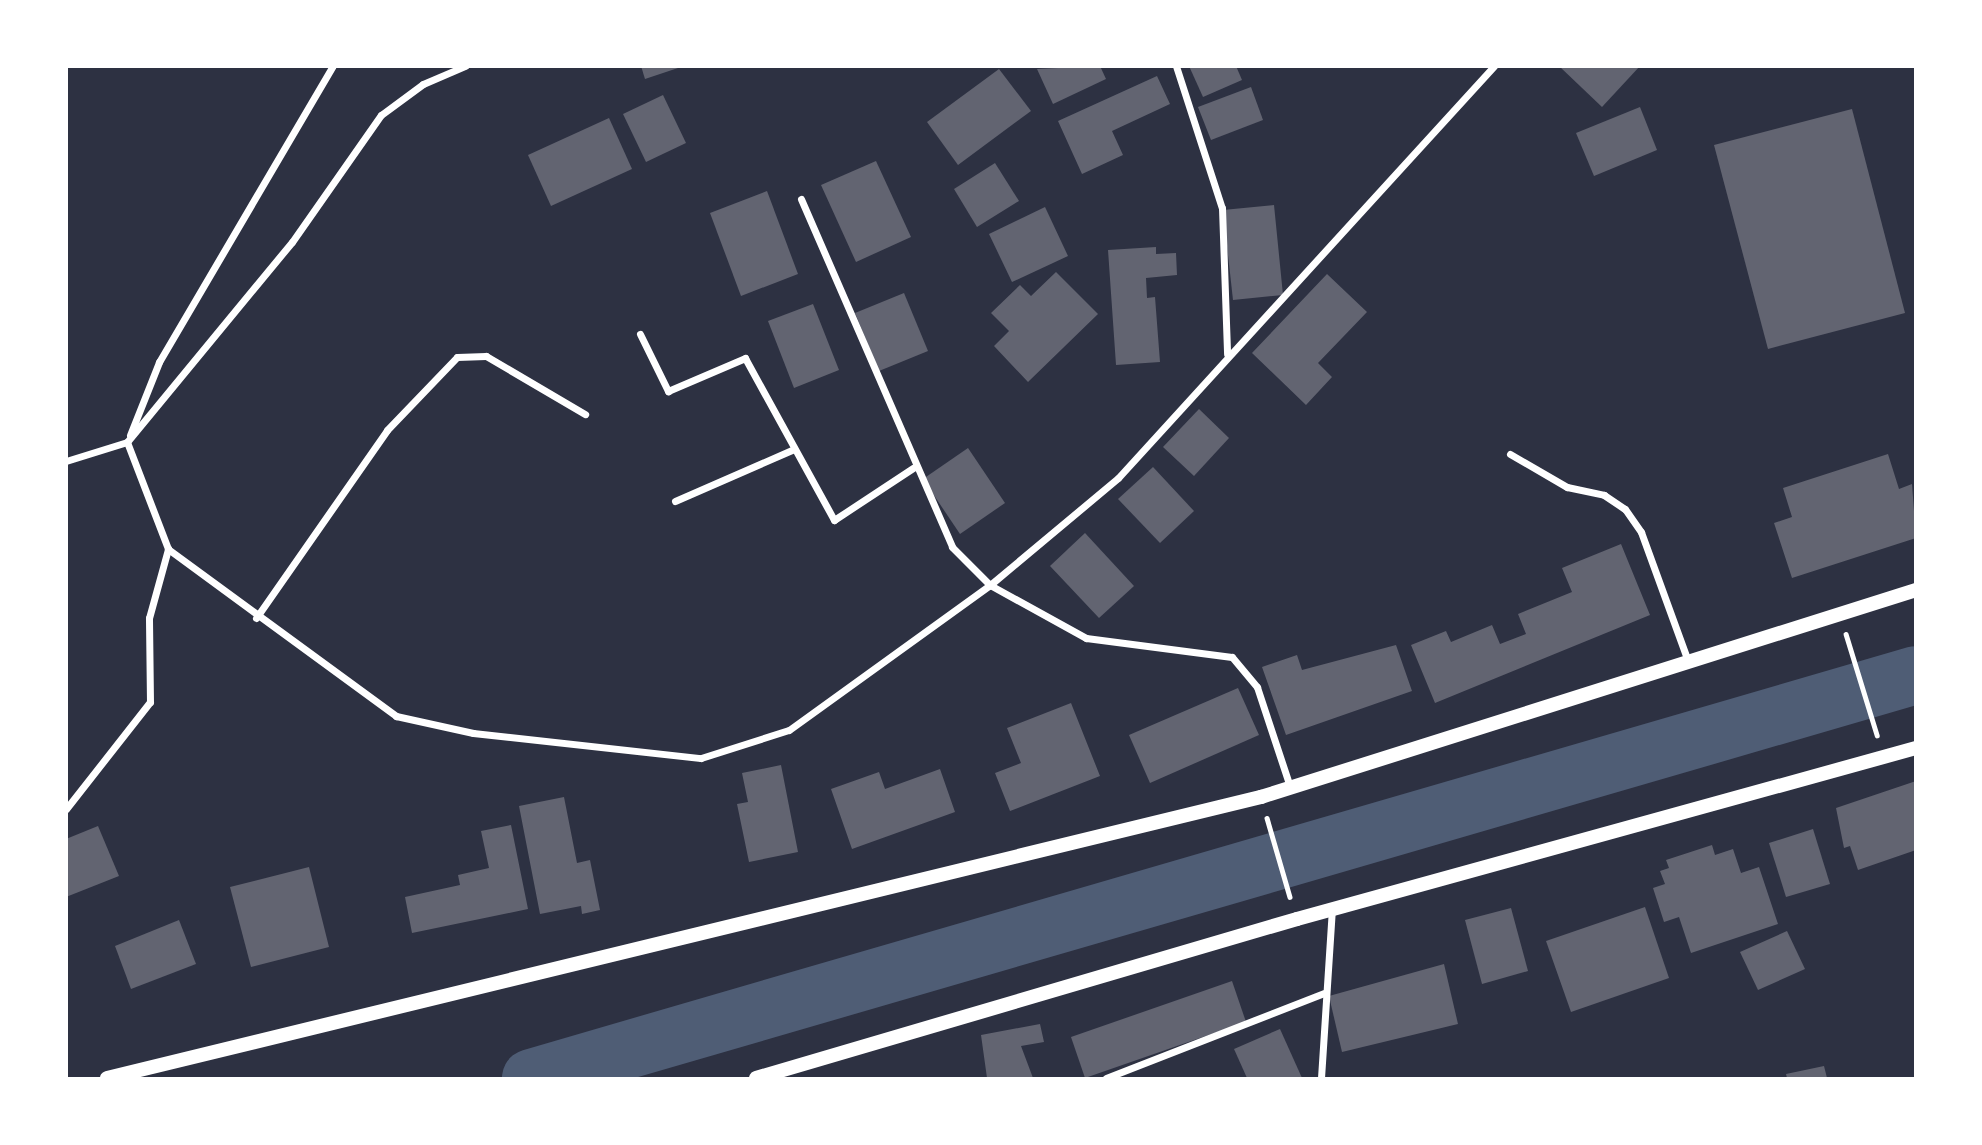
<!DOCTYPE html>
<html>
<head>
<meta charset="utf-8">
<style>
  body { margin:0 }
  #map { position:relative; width:1982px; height:1145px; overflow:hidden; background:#2d3142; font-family:Rubik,sans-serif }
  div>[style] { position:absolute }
  .river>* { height:58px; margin:-29px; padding:0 29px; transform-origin:29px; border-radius:29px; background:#4f5d75 }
  .building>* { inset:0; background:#626471 }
  .path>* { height:4.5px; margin:-2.25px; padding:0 2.25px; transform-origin:2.25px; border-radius:2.25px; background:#fff }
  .minor>* { height:7px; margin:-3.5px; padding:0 3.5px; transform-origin:3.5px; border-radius:3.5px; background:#fff }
  .secondary>* { height:14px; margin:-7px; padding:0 7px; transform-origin:7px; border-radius:7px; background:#fff }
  span { translate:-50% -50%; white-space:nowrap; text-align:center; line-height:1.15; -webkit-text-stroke:6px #fff; paint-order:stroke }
  .frame { position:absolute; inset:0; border:68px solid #fff; pointer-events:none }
</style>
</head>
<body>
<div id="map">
  <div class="river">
    <div style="left:531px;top:1078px;width:1442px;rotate:-16.22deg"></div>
  </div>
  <div class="building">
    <div style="clip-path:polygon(641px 66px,681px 66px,681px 67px,645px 79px)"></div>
    <div style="clip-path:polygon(1100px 66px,1106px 79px,1053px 104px,1037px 69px)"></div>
    <div style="clip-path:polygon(1189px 66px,1236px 66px,1242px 80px,1203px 97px)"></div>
    <div style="clip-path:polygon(1559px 66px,1640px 66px,1602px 107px)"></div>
    <div style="clip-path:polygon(999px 69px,1031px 111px,958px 165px,927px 122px)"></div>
    <div style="clip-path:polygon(1157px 76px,1170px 104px,1112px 131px,1123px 155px,1082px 174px,1058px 121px)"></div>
    <div style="clip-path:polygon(1251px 87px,1263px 120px,1211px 140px,1198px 107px)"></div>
    <div style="clip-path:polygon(663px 95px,686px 143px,646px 162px,623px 114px)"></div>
    <div style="clip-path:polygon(1640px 107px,1657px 150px,1594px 176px,1576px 133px)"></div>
    <div style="clip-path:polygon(1852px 109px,1905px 313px,1768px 349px,1714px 145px)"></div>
    <div style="clip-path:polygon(609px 118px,632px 169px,551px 206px,528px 155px)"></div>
    <div style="clip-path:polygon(876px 161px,911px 237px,856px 262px,821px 185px)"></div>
    <div style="clip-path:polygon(995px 163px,1019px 201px,977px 227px,954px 189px)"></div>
    <div style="clip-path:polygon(767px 191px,798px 274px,741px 296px,710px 213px)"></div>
    <div style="clip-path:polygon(1274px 205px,1283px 295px,1233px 300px,1223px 210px)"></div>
    <div style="clip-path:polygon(1045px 207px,1068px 256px,1012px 282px,989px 234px)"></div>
    <div style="clip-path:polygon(1156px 247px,1156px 254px,1176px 253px,1177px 275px,1146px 278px,1147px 298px,1155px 297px,1160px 362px,1116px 365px,1108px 250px)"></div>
    <div style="clip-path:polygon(1056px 272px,1098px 314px,1028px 382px,994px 346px,1009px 331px,991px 313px,1020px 285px,1031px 296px)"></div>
    <div style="clip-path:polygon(1327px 274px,1367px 312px,1318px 363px,1332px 377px,1306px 405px,1252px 353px)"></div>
    <div style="clip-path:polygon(904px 293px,928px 351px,879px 371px,855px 313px)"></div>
    <div style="clip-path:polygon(813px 304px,839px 370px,794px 388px,768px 321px)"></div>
    <div style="clip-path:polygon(1199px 409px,1229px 438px,1194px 476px,1163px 447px)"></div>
    <div style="clip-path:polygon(968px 448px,1005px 503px,960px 534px,923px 479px)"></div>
    <div style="clip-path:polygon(1888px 454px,1899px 489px,1912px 484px,1916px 538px,1792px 578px,1774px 523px,1792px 517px,1783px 488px)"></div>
    <div style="clip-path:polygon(1153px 467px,1194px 511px,1160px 543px,1118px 499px)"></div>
    <div style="clip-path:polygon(1085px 533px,1134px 586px,1099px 618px,1050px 566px)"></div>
    <div style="clip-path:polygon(1621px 544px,1650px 615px,1435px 703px,1411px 645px,1446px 631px,1451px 642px,1492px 625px,1500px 644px,1526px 634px,1518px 614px,1572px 592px,1562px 568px)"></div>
    <div style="clip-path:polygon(1396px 645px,1412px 691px,1286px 735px,1262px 667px,1297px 655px,1302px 670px)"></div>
    <div style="clip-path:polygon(1238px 688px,1259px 735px,1150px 783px,1129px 735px)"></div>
    <div style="clip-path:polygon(1071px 703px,1100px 776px,1010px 811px,995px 773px,1021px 763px,1007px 728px)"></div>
    <div style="clip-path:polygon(781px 765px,798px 852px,749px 862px,737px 804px,748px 802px,742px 773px)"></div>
    <div style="clip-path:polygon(940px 769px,955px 812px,852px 849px,831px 789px,879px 772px,885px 789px)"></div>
    <div style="clip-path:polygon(1916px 781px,1916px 850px,1858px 870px,1850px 846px,1844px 848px,1836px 808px)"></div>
    <div style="clip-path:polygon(564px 797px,577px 863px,590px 860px,600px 910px,582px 914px,581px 906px,540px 914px,519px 806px)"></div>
    <div style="clip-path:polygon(511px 825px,528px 909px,412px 933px,405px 897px,460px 885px,458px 875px,489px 868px,481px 831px)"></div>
    <div style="clip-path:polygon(98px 826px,119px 876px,66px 897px,66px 839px)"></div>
    <div style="clip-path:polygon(1813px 829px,1830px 884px,1786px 897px,1769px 843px)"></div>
    <div style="clip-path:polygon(1712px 845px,1715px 855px,1733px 849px,1741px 873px,1759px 867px,1778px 924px,1691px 953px,1679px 917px,1664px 922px,1653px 888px,1665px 884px,1660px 871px,1669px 868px,1666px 860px)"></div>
    <div style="clip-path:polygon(309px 867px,329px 947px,251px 967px,230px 887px)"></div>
    <div style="clip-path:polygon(1645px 907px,1669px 978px,1571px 1012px,1546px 941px)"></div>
    <div style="clip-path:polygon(1511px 908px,1528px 971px,1482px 984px,1465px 920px)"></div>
    <div style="clip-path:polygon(179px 920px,196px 964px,131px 989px,115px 946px)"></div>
    <div style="clip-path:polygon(1787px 931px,1805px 969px,1758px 990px,1740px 952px)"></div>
    <div style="clip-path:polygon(1444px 964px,1458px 1024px,1342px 1052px,1329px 996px)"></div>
    <div style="clip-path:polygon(1232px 981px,1246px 1022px,1085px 1078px,1071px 1037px)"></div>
    <div style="clip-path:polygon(1040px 1024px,1044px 1042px,1021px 1046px,1033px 1078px,987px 1078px,981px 1035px)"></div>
    <div style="clip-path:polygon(1280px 1029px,1302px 1078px,1247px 1078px,1234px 1049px)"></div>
    <div style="clip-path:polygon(1824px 1066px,1827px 1078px,1787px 1078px,1786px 1074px)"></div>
  </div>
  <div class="path">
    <div style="left:1846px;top:634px;width:106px;rotate:72.9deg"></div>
    <div style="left:1267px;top:818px;width:82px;rotate:73.8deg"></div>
  </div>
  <div class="minor">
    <div style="left:1176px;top:66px;width:149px;rotate:72.1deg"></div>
    <div style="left:1222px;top:208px;width:146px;rotate:88deg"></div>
    <div style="left:801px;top:199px;width:379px;rotate:66.5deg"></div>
    <div style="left:952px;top:547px;width:54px;rotate:45deg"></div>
    <div style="left:990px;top:585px;width:110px;rotate:28.9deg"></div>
    <div style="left:1086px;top:638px;width:147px;rotate:7.4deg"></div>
    <div style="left:1232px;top:657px;width:39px;rotate:50deg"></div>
    <div style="left:1257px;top:687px;width:105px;rotate:71.7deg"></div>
    <div style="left:640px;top:334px;width:64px;rotate:63.8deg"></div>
    <div style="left:668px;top:391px;width:84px;rotate:-23.2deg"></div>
    <div style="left:745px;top:358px;width:185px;rotate:61.2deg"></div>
    <div style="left:834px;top:520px;width:95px;rotate:-33.4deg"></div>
    <div style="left:130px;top:435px;width:79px;rotate:-68.3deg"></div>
    <div style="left:159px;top:362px;width:343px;rotate:-59.6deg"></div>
    <div style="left:127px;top:442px;width:259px;rotate:-50.5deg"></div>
    <div style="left:292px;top:242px;width:155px;rotate:-55deg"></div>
    <div style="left:381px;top:115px;width:52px;rotate:-36.4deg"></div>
    <div style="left:423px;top:84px;width:46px;rotate:-23.2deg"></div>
    <div style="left:127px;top:442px;width:115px;rotate:69deg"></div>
    <div style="left:1510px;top:454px;width:66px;rotate:30.1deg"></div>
    <div style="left:1567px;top:487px;width:38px;rotate:12deg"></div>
    <div style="left:1604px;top:495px;width:25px;rotate:34deg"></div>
    <div style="left:1625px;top:509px;width:28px;rotate:55deg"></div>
    <div style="left:1641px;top:532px;width:137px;rotate:70deg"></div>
    <div style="left:66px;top:461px;width:64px;rotate:-17.3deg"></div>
    <div style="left:675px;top:501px;width:130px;rotate:-23.6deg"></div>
    <div style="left:168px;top:549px;width:283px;rotate:36.2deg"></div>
    <div style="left:396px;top:716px;width:79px;rotate:12.4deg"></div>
    <div style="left:473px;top:733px;width:229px;rotate:6.3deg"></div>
    <div style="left:701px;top:758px;width:92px;rotate:-17.7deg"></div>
    <div style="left:789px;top:730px;width:248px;rotate:-35.8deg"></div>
    <div style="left:990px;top:585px;width:167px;rotate:-39.9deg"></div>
    <div style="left:1118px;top:478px;width:558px;rotate:-47.62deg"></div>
    <div style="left:256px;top:618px;width:229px;rotate:-55.1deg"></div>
    <div style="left:387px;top:430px;width:101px;rotate:-46.2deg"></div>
    <div style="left:457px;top:357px;width:29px;rotate:-2deg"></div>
    <div style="left:486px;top:356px;width:115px;rotate:30.4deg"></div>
    <div style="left:66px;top:809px;width:136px;rotate:-51.9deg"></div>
    <div style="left:150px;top:702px;width:84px;rotate:-90.7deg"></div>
    <div style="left:149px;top:618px;width:72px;rotate:-74.6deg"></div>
    <div style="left:1106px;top:1078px;width:234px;rotate:-21.3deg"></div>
    <div style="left:1321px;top:1078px;width:169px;rotate:-86.3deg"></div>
  </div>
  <div class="secondary">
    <div style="left:107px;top:1078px;width:1188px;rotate:-13.69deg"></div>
    <div style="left:1261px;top:797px;width:687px;rotate:-17.54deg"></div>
    <div style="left:756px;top:1078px;width:564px;rotate:-16.38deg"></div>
    <div style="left:1297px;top:919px;width:642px;rotate:-15.44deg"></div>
  </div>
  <div class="frame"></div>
</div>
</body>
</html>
